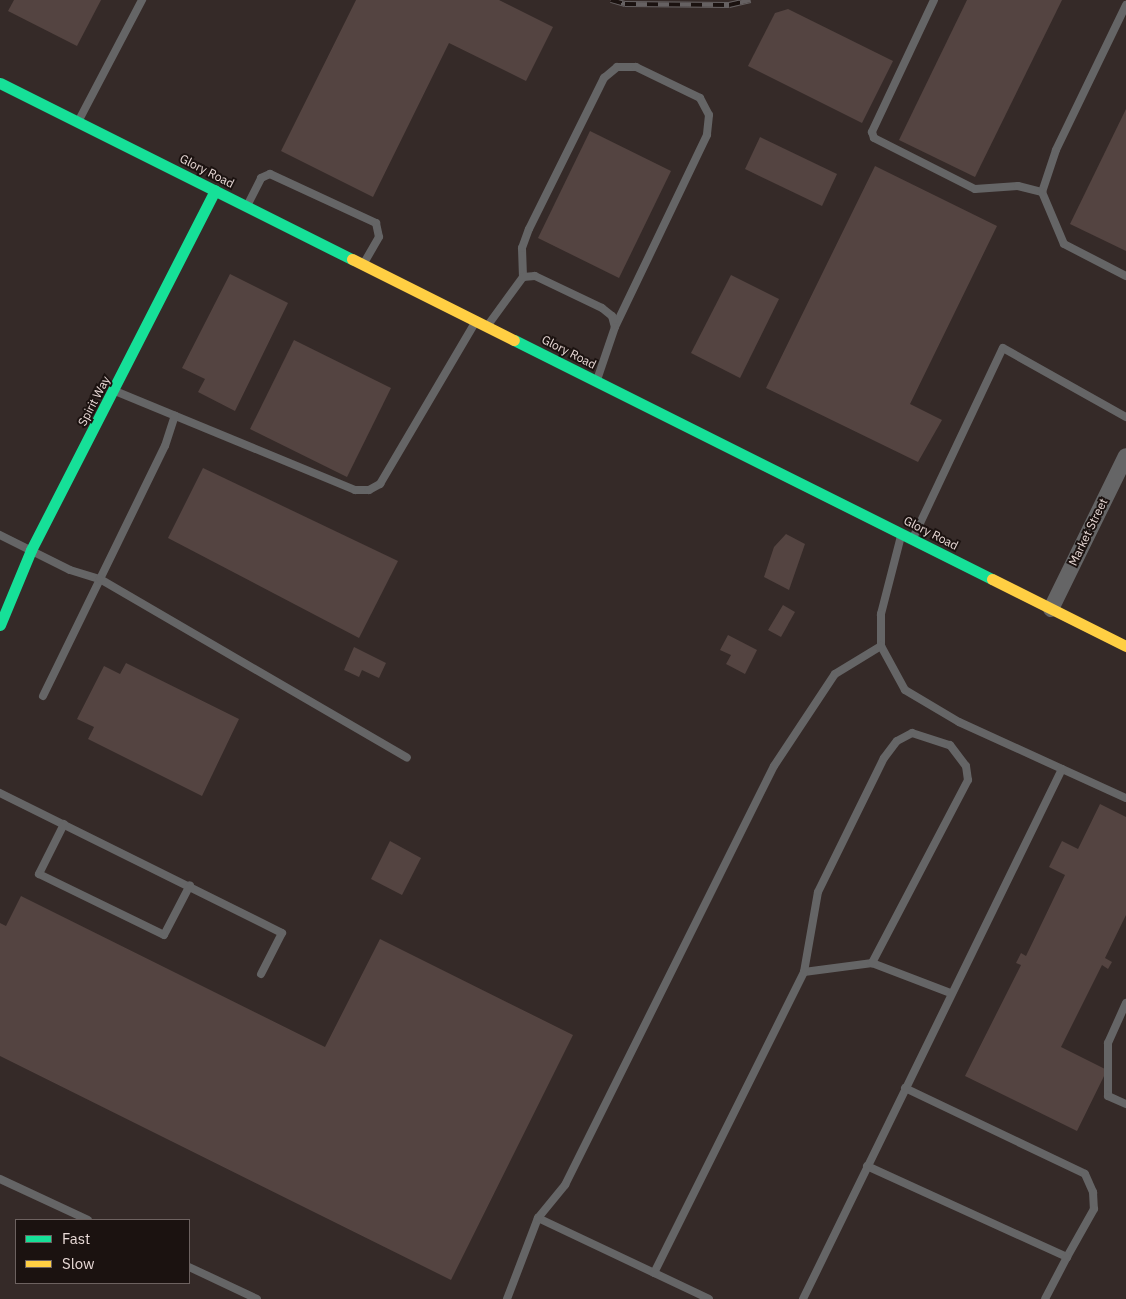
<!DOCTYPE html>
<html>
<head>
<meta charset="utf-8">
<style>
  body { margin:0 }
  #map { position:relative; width:1126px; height:1299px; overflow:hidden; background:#352a28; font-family:"IBM Plex Sans",sans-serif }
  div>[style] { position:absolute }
  .building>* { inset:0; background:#544441 }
  .lane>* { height:8px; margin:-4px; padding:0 4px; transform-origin:4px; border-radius:4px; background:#656566 }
  .street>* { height:16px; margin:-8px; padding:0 8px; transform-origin:8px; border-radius:8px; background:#656566 }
  .fast>* { height:11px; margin:-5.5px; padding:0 5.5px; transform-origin:5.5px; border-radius:5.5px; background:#16e098 }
  .slow>* { height:11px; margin:-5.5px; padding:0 5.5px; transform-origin:5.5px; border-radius:5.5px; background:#ffcf43 }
  .rail>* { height:5.5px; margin-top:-2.75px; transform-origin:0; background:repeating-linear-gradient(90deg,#1b1210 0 11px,#666162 0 22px); box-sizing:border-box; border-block:1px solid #666162 }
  span { translate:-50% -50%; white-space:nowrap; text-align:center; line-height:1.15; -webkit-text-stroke:4px #1b1210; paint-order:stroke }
  .street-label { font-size:12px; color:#e9dad7 }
  .legend { position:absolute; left:15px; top:1219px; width:175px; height:65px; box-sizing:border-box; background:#1b1210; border:1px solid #6d6260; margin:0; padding:6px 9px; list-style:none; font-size:15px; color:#e9dad7 }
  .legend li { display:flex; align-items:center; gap:10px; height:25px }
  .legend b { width:25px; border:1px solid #6d6260 }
</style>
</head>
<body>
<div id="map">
  <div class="building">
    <div style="clip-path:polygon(14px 0,101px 0,77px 46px,8px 11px)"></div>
    <div style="clip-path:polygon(356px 0,499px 0,553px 27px,526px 81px,449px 43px,373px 197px,281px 151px)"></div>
    <div style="clip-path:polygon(967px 0,1062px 0,975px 177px,899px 140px)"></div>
    <div style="clip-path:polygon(788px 9px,893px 61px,862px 123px,748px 66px,775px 13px)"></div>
    <div style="clip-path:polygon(1126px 109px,1126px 251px,1070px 224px)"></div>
    <div style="clip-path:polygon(590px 131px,671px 171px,619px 278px,538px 238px)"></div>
    <div style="clip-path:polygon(760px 137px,837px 174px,822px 206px,745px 169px)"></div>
    <div style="clip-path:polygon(875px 166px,997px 226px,910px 404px,942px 420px,918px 462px,766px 388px)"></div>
    <div style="clip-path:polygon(230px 274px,288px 303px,235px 411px,198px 392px,205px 379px,182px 368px)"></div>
    <div style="clip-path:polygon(731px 275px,779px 299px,740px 378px,691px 353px)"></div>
    <div style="clip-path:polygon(294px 340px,391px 388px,347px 477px,250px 429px)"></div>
    <div style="clip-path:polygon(203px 468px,398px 561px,359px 638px,168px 538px)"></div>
    <div style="clip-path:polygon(786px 534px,805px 544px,789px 590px,764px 577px,774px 547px)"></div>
    <div style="clip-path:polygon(783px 605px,795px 612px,781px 637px,768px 630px)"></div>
    <div style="clip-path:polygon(728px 635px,757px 650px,745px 674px,726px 664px,731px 655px,720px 650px)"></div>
    <div style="clip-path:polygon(354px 647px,386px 663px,379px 678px,362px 670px,359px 677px,344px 670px)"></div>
    <div style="clip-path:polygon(126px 663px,239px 719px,202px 796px,88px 739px,94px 727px,77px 719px,104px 666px,120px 674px)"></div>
    <div style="clip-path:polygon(1100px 804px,1126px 817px,1126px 915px,1105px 958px,1112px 962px,1108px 969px,1102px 965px,1061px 1047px,1107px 1070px,1077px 1131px,965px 1076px,1021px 965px,1016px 963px,1021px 953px,1026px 956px,1065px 875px,1049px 867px,1062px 841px,1078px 849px)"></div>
    <div style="clip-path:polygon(390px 841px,421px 858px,402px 895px,371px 879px)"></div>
    <div style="clip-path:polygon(21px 896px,325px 1047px,380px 939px,573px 1035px,451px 1280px,0 1056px,0 923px,6px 926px)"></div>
  </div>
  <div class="lane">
    <div style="left:934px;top:0;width:146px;rotate:115.2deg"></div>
    <div style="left:872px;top:132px;width:6px;rotate:72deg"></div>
    <div style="left:874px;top:138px;width:113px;rotate:26.8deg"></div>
    <div style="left:975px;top:189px;width:43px;rotate:-4deg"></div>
    <div style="left:1018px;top:186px;width:25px;rotate:14deg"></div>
    <div style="left:1126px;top:5px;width:161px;rotate:115.8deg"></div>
    <div style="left:1056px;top:150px;width:44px;rotate:108.4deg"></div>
    <div style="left:1042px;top:192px;width:56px;rotate:67.1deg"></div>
    <div style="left:1064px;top:244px;width:70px;rotate:27.3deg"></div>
    <div style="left:79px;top:120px;width:136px;rotate:-62.3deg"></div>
    <div style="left:248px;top:204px;width:29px;rotate:-63deg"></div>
    <div style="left:261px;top:178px;width:10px;rotate:-24deg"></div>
    <div style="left:270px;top:174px;width:117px;rotate:24.8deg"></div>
    <div style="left:376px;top:223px;width:14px;rotate:78deg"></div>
    <div style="left:379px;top:237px;width:30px;rotate:120deg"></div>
    <div style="left:523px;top:277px;width:29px;rotate:-92deg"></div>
    <div style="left:522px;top:248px;width:20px;rotate:-70deg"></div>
    <div style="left:529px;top:229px;width:169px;rotate:-63.6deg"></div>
    <div style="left:604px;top:78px;width:17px;rotate:-40deg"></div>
    <div style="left:617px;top:67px;width:19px"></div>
    <div style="left:636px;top:67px;width:71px;rotate:25.8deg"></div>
    <div style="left:700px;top:98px;width:19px;rotate:62deg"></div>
    <div style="left:709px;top:115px;width:20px;rotate:96deg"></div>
    <div style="left:707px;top:135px;width:213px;rotate:115.6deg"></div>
    <div style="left:488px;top:325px;width:59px;rotate:-53.9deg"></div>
    <div style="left:523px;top:277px;width:12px;rotate:-5deg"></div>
    <div style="left:535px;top:276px;width:74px;rotate:25.5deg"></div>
    <div style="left:602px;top:308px;width:13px;rotate:39deg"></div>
    <div style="left:612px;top:316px;width:11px;rotate:75deg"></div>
    <div style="left:615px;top:327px;width:56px;rotate:108.8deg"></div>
    <div style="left:115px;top:391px;width:260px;rotate:22.4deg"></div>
    <div style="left:355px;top:490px;width:14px"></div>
    <div style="left:369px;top:490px;width:13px;rotate:-29deg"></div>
    <div style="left:380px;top:484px;width:187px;rotate:-59.5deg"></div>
    <div style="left:0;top:535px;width:78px;rotate:26.6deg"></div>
    <div style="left:70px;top:570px;width:31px;rotate:17deg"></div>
    <div style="left:100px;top:579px;width:148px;rotate:-64deg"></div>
    <div style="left:165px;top:446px;width:32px;rotate:-72deg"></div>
    <div style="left:901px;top:536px;width:81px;rotate:104.4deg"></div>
    <div style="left:881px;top:614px;width:32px;rotate:90deg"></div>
    <div style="left:881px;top:646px;width:50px;rotate:61.4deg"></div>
    <div style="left:905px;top:690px;width:63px;rotate:30.7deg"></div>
    <div style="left:959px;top:722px;width:183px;rotate:24.5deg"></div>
    <div style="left:913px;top:538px;width:210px;rotate:-64.7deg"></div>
    <div style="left:1003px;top:348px;width:141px;rotate:29.3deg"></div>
    <div style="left:43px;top:696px;width:130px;rotate:-64deg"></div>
    <div style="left:100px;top:579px;width:355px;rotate:30.2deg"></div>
    <div style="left:0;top:793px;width:315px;rotate:26.4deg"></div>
    <div style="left:282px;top:933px;width:46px;rotate:117.1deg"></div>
    <div style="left:64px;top:824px;width:56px;rotate:116.6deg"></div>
    <div style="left:39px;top:874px;width:139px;rotate:26deg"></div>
    <div style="left:164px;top:935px;width:56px;rotate:-62.5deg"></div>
    <div style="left:804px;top:972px;width:69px;rotate:-7.5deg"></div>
    <div style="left:1126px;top:1003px;width:44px;rotate:114.2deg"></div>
    <div style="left:1108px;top:1043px;width:53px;rotate:90deg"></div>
    <div style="left:1108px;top:1096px;width:20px;rotate:24deg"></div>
    <div style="left:905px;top:1088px;width:199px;rotate:25.5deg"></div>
    <div style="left:1085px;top:1174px;width:20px;rotate:66deg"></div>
    <div style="left:1093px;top:1192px;width:17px;rotate:87deg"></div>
    <div style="left:1094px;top:1209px;width:55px;rotate:119.4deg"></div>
    <div style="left:867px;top:1166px;width:220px;rotate:24.5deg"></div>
    <div style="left:1067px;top:1257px;width:47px;rotate:117.6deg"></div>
    <div style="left:0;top:1179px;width:97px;rotate:25deg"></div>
    <div style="left:538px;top:1218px;width:189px;rotate:25.3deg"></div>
    <div style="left:189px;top:1267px;width:75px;rotate:25.2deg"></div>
    <div style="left:654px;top:1273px;width:336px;rotate:-63.5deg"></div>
    <div style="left:804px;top:972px;width:81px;rotate:-80.1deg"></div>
    <div style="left:818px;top:892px;width:149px;rotate:-63.8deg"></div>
    <div style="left:884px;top:758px;width:21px;rotate:-53deg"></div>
    <div style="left:897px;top:741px;width:17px;rotate:-28deg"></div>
    <div style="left:912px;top:733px;width:40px;rotate:18deg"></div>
    <div style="left:950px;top:745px;width:26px;rotate:53deg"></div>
    <div style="left:966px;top:766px;width:14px;rotate:82deg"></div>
    <div style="left:968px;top:780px;width:207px;rotate:117.7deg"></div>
    <div style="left:872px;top:963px;width:84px;rotate:21deg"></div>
    <div style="left:507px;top:1299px;width:87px;rotate:-69.1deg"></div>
    <div style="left:538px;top:1218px;width:43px;rotate:-50.7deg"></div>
    <div style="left:565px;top:1185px;width:468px;rotate:-63.5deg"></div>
    <div style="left:774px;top:766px;width:110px;rotate:-56.5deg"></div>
    <div style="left:835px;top:674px;width:54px;rotate:-31.3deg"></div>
    <div style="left:803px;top:1299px;width:590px;rotate:-63.96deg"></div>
  </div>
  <div class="street">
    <div style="left:1051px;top:609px;width:170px;rotate:-63.9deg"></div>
  </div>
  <div class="fast">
    <div style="left:0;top:83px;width:394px;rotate:26.6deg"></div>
    <div style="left:514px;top:340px;width:534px;rotate:26.57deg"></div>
    <div style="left:0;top:625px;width:81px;rotate:-67.5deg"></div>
    <div style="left:31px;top:550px;width:404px;rotate:-62.9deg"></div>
  </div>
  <div class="slow">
    <div style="left:352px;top:259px;width:181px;rotate:26.6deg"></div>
    <div style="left:992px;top:579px;width:150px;rotate:26.6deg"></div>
  </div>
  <div class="rail">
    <div style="left:611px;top:0;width:15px;rotate:16deg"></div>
    <div style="left:625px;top:4px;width:104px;rotate:0.6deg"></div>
    <div style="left:729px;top:5px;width:22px;rotate:-13deg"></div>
  </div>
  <div class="street-label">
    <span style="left:207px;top:171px;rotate:27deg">Glory Road</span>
    <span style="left:569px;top:352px;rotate:27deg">Glory Road</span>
    <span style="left:94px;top:401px;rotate:-62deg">Spirit Way</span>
    <span style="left:1088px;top:532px;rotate:-64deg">Market Street</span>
    <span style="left:931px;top:533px;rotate:27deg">Glory Road</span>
  </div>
  <ul class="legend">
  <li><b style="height:6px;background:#16e098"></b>Fast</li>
  <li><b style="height:6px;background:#ffcf43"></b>Slow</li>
  </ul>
</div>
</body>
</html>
